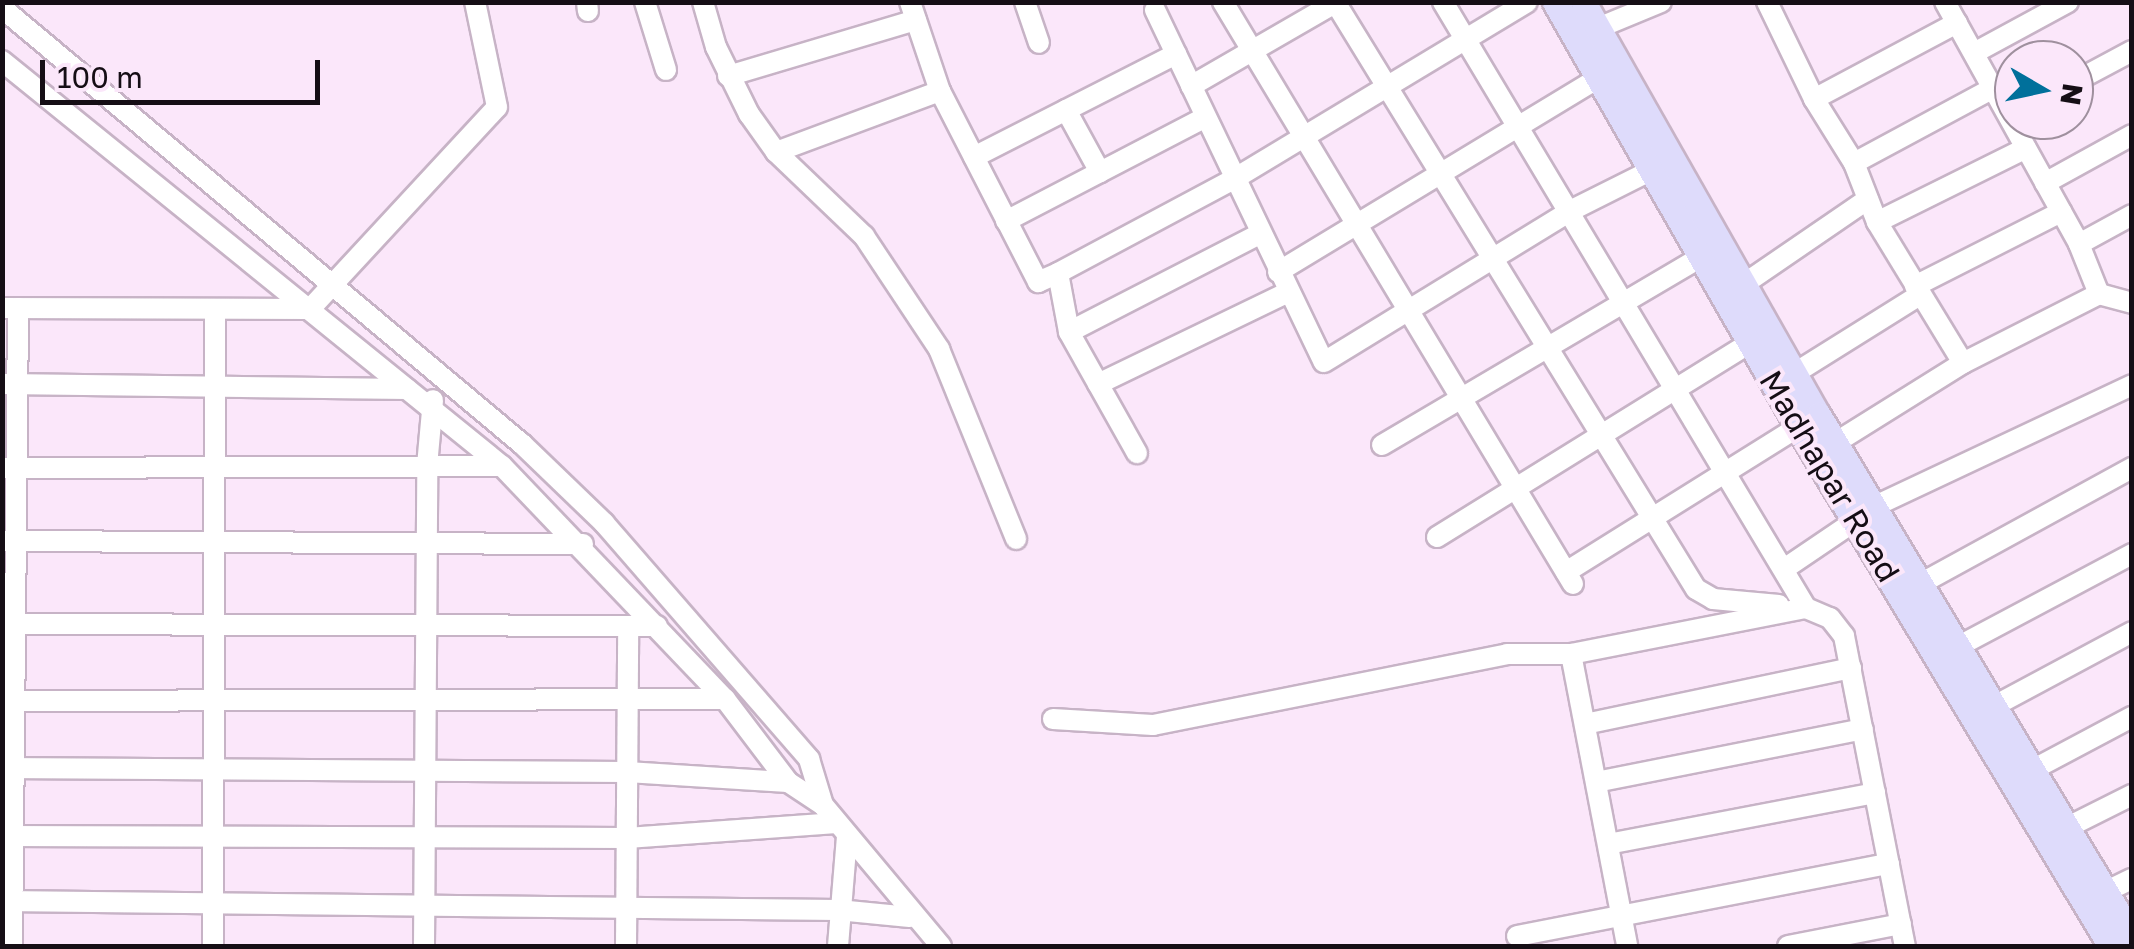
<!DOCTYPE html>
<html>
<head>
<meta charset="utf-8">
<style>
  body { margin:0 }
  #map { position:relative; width:2134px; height:949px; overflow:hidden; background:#fbe7fa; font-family:"Golos Text",sans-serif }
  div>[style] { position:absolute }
  .roads { filter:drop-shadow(2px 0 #c7b3c6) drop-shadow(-2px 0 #c7b3c6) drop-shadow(0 2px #c7b3c6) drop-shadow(0 -2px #c7b3c6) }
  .minor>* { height:20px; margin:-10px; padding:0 10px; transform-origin:10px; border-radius:10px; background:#fff }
  .major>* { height:25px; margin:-12.5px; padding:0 12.5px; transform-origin:12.5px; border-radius:12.5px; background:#dedbfb }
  span { translate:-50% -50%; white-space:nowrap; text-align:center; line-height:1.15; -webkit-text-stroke:8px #fbe7fa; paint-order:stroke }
  .street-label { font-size:32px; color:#150e15 }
  .frame { position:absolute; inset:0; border:5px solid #150e15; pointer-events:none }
  .north { position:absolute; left:1994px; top:40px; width:100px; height:100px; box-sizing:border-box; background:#fbe7fa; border:2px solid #9f909e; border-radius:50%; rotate:99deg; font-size:28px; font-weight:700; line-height:40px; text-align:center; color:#150e15 }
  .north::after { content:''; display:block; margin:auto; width:35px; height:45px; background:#00709b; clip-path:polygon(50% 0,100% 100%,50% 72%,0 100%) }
  .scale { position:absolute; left:40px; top:60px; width:280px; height:45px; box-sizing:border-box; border:5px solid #150e15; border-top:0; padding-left:12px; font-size:30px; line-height:35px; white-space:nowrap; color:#150e15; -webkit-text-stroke:8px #fbe7fa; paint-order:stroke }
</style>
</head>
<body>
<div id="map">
  <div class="roads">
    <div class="minor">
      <div style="left:587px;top:2px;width:9px;rotate:84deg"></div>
      <div style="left:645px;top:2px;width:71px;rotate:72.8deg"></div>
      <div style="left:703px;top:2px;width:47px;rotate:73.9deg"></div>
      <div style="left:716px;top:47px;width:75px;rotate:63.8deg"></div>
      <div style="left:749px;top:114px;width:47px;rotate:54.6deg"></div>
      <div style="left:776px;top:152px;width:122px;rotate:43.7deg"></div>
      <div style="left:864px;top:236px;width:136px;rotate:56.4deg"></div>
      <div style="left:939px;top:349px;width:205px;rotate:67.9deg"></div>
      <div style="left:910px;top:2px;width:94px;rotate:71.4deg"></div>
      <div style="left:940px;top:91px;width:215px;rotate:62.8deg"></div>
      <div style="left:1038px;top:282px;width:22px;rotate:-24deg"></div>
      <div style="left:1058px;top:273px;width:60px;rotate:79.4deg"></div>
      <div style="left:1069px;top:332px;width:139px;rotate:60.7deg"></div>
      <div style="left:1025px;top:2px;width:43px;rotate:71.1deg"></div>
      <div style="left:1223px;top:2px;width:679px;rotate:58.98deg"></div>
      <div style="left:1335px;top:2px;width:689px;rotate:58.41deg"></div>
      <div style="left:1696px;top:589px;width:20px;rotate:30deg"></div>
      <div style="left:1713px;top:599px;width:66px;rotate:5.2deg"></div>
      <div style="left:1443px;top:2px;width:706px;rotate:59.08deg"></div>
      <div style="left:1767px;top:2px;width:108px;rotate:64.1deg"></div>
      <div style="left:1814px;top:99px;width:75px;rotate:58deg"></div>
      <div style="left:1854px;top:163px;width:63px;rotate:68.7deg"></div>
      <div style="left:1877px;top:222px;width:165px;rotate:58.6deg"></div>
      <div style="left:1945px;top:2px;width:277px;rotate:61deg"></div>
      <div style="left:2079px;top:244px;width:54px;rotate:68.2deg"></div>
      <div style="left:2099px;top:294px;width:34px;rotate:15deg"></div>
      <div style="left:2px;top:8px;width:679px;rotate:39.98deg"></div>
      <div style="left:522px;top:444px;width:114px;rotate:43.9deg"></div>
      <div style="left:604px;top:523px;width:313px;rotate:49deg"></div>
      <div style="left:809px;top:759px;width:48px;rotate:73.1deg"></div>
      <div style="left:823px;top:805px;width:184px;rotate:50.1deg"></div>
      <div style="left:1155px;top:10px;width:390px;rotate:64.4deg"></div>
      <div style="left:1324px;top:362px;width:289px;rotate:-31.5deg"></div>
      <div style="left:1570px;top:211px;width:89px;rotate:-26.6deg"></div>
      <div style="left:1598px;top:28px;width:68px;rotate:-22.4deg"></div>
      <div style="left:1974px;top:53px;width:107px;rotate:-28.5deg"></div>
      <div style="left:2px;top:61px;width:643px;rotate:39.01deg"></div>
      <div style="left:502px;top:466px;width:323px;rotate:46.3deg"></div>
      <div style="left:725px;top:699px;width:104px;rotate:52.8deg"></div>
      <div style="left:788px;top:782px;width:42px;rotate:33.3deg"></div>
      <div style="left:728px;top:76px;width:196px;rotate:-16.6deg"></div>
      <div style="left:2074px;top:82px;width:66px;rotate:-28.1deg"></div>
      <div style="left:1191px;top:86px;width:166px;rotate:-30deg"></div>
      <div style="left:1814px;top:99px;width:162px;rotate:-28deg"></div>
      <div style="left:1066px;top:110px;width:71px;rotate:61.3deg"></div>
      <div style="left:776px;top:152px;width:175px;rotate:-20.4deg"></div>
      <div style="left:974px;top:157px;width:227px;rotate:-27deg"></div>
      <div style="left:1854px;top:163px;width:158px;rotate:-28.3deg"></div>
      <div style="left:2045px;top:183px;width:99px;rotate:-28.9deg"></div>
      <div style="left:1006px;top:221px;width:225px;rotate:-27.5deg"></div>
      <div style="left:1877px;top:222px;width:166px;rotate:-26.4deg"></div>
      <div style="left:2079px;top:244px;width:60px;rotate:-28.7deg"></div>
      <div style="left:1278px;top:272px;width:374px;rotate:-31.2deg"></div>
      <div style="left:1058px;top:273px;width:200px;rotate:-28.1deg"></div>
      <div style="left:1234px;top:179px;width:342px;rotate:-31.1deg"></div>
      <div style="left:1744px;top:284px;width:150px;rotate:-34.4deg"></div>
      <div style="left:1915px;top:286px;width:164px;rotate:-26.9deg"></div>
      <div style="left:2px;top:308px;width:308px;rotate:0.2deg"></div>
      <div style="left:310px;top:309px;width:275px;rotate:-47.2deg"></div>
      <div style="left:497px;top:107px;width:107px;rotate:-101.8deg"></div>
      <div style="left:1069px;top:332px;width:215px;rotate:-27.2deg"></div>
      <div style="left:1795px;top:373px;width:147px;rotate:-32deg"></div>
      <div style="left:4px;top:384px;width:403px;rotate:0.7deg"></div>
      <div style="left:1098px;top:384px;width:211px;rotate:-25.8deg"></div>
      <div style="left:1835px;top:443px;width:151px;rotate:-32deg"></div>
      <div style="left:1963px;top:363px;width:153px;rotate:-26.9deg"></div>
      <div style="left:1382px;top:445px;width:369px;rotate:-30.5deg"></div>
      <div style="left:4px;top:468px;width:498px;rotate:-0.2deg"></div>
      <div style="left:1873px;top:507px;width:286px;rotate:-25.2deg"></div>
      <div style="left:1437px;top:537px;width:368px;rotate:-31.8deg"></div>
      <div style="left:4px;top:541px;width:579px;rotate:0.3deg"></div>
      <div style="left:1787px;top:567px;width:82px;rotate:-34.1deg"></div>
      <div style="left:1566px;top:572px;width:274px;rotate:-32deg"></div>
      <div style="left:1920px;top:584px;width:242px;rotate:-28.7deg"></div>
      <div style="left:2px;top:624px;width:655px;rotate:0.17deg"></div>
      <div style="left:1959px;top:646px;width:196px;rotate:-28deg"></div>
      <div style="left:1571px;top:654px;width:297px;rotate:79.1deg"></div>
      <div style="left:2px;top:701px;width:723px;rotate:-0.16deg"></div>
      <div style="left:1996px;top:705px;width:154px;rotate:-28.2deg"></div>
      <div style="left:1053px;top:719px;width:100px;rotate:3.4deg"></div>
      <div style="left:1153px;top:725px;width:361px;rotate:-11.3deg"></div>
      <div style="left:1507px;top:654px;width:64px"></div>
      <div style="left:1571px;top:654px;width:239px;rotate:-11.1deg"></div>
      <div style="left:1806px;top:608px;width:26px;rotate:23deg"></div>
      <div style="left:1830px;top:618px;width:23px;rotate:52deg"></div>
      <div style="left:1844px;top:636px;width:316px;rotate:78.9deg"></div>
      <div style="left:1585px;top:724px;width:272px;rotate:-11.9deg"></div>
      <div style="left:2px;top:768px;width:625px;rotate:0.37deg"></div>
      <div style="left:627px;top:772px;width:161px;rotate:3.6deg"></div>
      <div style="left:2034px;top:769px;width:111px;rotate:-28deg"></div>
      <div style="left:1596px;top:782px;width:272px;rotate:-11.2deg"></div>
      <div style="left:2068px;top:827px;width:72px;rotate:-26.6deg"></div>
      <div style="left:2px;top:836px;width:625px;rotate:0.18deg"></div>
      <div style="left:627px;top:838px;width:210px;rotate:-4.1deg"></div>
      <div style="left:1608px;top:844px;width:272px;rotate:-10.8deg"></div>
      <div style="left:2109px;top:890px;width:25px;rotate:-26deg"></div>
      <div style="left:2px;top:901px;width:836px;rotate:0.62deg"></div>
      <div style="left:838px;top:910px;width:72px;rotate:5.6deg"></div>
      <div style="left:1517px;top:936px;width:379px;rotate:-11deg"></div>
      <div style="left:12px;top:946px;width:638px;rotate:-89.46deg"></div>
      <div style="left:213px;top:946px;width:635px;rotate:-89.82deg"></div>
      <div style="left:424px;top:946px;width:480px;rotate:-89.6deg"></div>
      <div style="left:427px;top:466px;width:66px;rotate:-84.8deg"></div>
      <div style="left:626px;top:946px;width:320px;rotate:-89.6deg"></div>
      <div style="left:838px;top:946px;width:109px;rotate:-85.3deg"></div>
      <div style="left:1788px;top:946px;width:115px;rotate:-11deg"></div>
    </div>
    <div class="major">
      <div style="left:1555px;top:2px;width:490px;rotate:60.2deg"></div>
      <div style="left:1798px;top:427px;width:606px;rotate:58.91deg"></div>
      <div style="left:1583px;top:2px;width:475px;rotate:60.4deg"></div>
      <div style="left:1818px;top:415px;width:608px;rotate:58.92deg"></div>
    </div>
  </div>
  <div class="street-label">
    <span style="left:1830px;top:476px;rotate:59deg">Madhapar Road</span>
  </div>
  <div class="frame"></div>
  <div class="north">N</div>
  <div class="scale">100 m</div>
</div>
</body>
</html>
